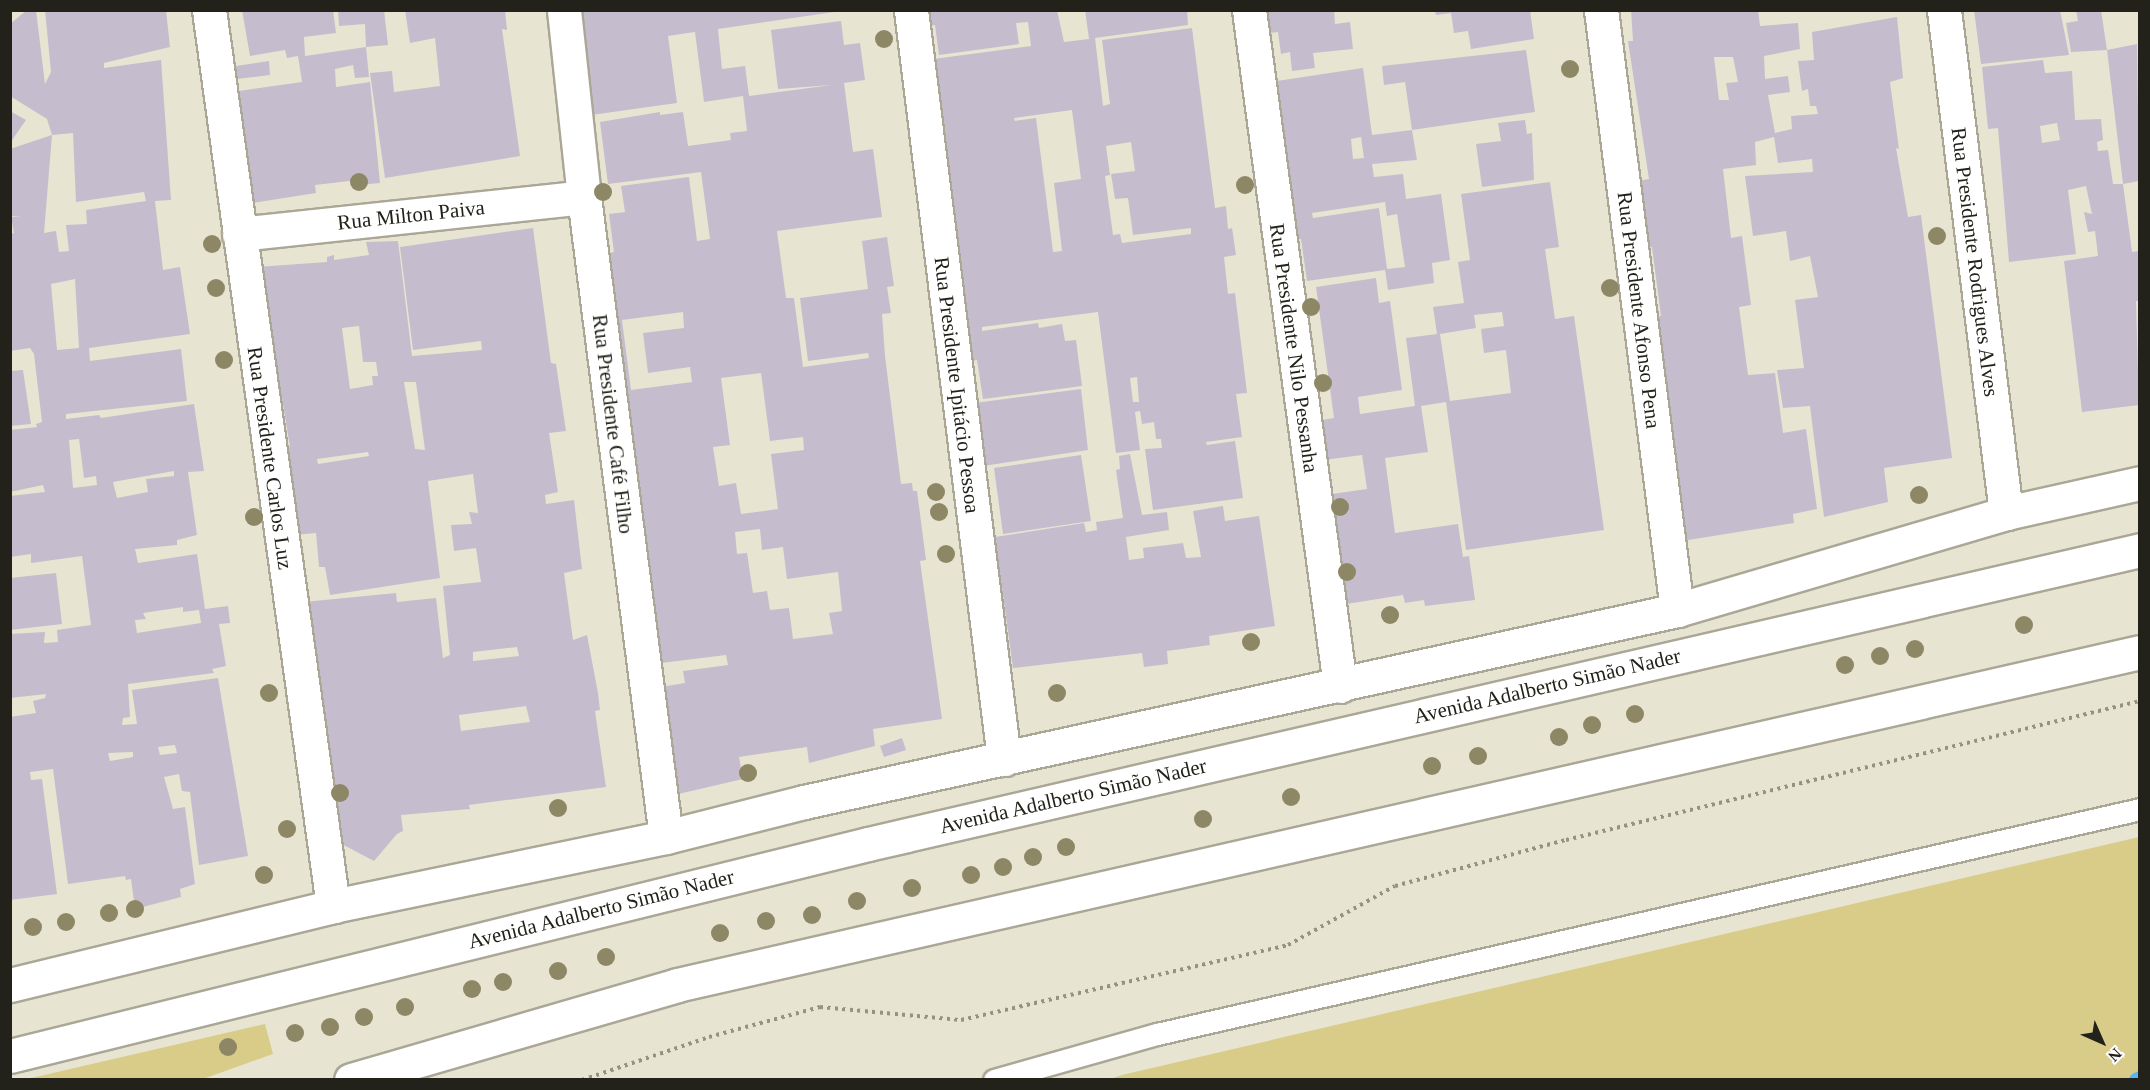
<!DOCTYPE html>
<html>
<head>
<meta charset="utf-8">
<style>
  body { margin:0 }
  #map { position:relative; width:2150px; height:1090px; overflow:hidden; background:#e8e4d2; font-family:"Times New Roman",serif }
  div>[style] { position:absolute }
  .green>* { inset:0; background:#d9cc89 }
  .stream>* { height:14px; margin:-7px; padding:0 7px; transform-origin:7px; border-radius:7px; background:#56b6f6 }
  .building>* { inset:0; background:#c5bdcd }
  .path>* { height:4px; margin-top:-2px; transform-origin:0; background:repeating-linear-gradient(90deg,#959285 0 3px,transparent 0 7.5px) }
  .roads { filter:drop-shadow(2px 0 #aba797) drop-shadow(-2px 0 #aba797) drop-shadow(0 2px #aba797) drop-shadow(0 -2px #aba797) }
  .lane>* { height:21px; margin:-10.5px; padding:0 10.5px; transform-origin:10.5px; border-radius:10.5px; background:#fff }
  .street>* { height:33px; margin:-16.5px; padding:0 16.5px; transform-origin:16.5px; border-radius:16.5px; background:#fff }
  .secondary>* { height:33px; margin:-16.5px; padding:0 16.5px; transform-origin:16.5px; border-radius:16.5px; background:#fff }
  .trees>* { width:18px; height:18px; margin:-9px; border-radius:50%; background:#8d8765 }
  span { translate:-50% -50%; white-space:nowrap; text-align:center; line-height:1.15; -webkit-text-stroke:4.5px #fff; paint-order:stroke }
  .street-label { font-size:21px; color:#22211a }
  .frame { position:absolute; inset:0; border:12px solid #22211a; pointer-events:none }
  .north { position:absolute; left:2072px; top:1012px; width:60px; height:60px; -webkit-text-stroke:4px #fff; paint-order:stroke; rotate:135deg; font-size:16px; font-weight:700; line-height:24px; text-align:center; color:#22211a }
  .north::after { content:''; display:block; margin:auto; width:21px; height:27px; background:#22211a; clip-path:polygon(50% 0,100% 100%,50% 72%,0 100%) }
</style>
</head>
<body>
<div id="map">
  <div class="green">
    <div style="clip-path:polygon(2139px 837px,2139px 1079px,1110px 1079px,1122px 1075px)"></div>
    <div style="clip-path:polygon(265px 1024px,273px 1054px,203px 1079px,27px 1079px)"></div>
  </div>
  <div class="stream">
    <div style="left:2136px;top:1080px;width:4px;rotate:-27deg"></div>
  </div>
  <div class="building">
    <div style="clip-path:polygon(evenodd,27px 10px,36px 10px,45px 84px,51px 72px,45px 10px,166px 10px,170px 47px,104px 63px,104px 68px,161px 60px,171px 200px,155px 201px,163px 270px,180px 267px,190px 334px,89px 348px,90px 361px,181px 349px,187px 401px,66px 414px,66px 419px,99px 415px,101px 418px,194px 404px,204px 471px,188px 472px,197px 535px,177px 540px,177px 545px,135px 549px,138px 563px,197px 554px,205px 609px,228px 606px,230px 623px,219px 624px,226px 666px,212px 669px,214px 673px,128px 684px,130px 717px,123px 718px,122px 725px,137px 724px,132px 690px,218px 678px,248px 856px,199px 865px,190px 792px,182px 791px,179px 774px,164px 777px,173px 809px,185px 807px,195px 884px,180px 889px,181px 897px,135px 909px,131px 879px,126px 880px,125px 876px,68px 884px,53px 769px,30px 772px,31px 780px,42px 779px,57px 894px,10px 900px,10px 717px,36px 713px,33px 701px,45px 698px,46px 694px,10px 698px,10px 634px,45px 632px,44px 643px,58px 642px,57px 630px,91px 625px,82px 556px,31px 563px,31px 554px,10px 557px,10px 496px,45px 492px,43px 485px,10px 492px,10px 430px,37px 427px,36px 424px,42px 422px,34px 354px,30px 348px,10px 351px,10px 234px,14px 233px,11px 217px,21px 216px,12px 216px,10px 212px,10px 149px,52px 135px,44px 233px,56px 231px,59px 252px,69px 251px,66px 225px,87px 224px,86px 210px,146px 201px,144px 192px,76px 202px,73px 133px,52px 135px,47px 119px,10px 96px,10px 24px,27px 10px,75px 279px,79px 348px,57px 350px,51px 284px,75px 279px,27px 10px,79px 439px,84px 478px,96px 476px,97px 485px,73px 488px,69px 440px,79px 439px,27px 10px,174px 471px,174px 476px,146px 479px,148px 492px,117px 498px,113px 482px,174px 471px,27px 10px,183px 607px,183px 612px,199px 610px,201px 623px,137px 633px,135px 620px,146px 619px,143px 613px,183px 607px,27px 10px,175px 745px,177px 753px,160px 755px,158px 747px,175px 745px,27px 10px,133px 752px,133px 757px,110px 761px,108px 753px,133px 752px)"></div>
    <div style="clip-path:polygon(242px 10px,333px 10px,336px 33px,304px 37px,305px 56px,366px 47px,365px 24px,339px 26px,338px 10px,384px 10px,388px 45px,366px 47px,369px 77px,355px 78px,353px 65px,335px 69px,336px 87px,370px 82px,380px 183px,358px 185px,358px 180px,315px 185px,316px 193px,253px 203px,239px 91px,302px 82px,298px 56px,287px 58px,285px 50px,250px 56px)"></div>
    <div style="clip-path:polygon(405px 10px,505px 10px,507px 30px,502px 29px,520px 156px,385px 178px,370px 73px,392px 71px,394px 92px,440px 86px,435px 38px,410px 43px)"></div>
    <div style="clip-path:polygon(evenodd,571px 10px,848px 10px,718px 29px,722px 69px,745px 66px,749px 96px,832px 85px,778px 89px,771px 30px,841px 21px,844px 45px,860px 43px,865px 80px,844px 83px,853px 152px,873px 149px,882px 217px,777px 231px,786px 298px,794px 298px,803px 367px,869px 358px,868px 353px,808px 361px,800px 298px,868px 289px,862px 241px,887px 237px,894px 286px,887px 287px,891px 313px,882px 314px,885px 356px,901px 484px,912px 483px,913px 491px,917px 491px,926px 560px,920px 561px,942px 719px,873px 729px,875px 746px,809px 763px,807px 747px,739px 757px,743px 779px,674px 795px,661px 687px,685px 683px,683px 671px,728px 665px,726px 655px,661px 663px,652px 593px,647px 594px,605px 254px,614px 252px,609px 214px,625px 212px,621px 186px,689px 177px,697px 241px,710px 239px,701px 172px,608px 184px,600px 122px,660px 112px,660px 115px,683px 112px,688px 146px,731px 140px,730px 133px,747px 131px,743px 96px,704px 102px,695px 32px,668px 36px,677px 103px,584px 116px,571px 10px,683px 312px,684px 328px,643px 333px,648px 373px,690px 367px,692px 382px,631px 390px,622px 320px,683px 312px,571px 10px,761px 373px,770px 441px,803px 437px,804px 450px,771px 454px,778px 509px,741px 514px,736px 483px,719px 486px,713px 447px,730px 445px,721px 378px,761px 373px,571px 10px,760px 529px,762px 550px,783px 547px,787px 579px,838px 572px,842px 611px,829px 613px,833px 634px,793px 639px,789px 608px,770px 610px,767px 591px,753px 593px,747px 553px,737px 554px,735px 532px,760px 529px)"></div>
    <div style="clip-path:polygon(evenodd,921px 10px,1057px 10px,1064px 42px,1089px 39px,1085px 10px,1187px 10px,1188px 25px,1095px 38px,1103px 106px,1110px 104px,1102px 40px,1192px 28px,1215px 208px,1226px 206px,1228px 229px,1232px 228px,1236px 255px,1224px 257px,1228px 294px,1235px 293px,1247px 393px,1236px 394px,1242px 437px,1206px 442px,1207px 445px,1235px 441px,1243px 498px,1153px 510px,1145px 449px,1162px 448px,1161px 439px,1156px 439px,1154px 422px,1142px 424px,1140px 411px,1135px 412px,1140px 450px,1116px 453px,1098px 312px,982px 327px,982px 331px,1038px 323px,1039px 328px,1062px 324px,1065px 341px,1076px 340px,1082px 386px,983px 399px,977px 360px,971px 361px,942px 197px,953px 195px,944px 127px,935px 128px,926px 60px,1031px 46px,1028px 22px,1016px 23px,1019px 44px,939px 55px,935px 25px,923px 27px,921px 10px,1072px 110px,1081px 179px,1054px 183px,1062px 251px,1053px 252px,1036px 118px,1015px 121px,1014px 118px,1072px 110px,921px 10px,1131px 142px,1135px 171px,1111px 174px,1115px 199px,1128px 198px,1133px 235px,1191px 228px,1191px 234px,1122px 243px,1120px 234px,1113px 235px,1105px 176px,1110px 175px,1106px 146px,1131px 142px,921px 10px,1137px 377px,1139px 402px,1133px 402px,1130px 378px,1137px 377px)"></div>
    <div style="clip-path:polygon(1264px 10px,1334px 10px,1335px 24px,1350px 22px,1353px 49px,1313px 53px,1315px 68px,1292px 71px,1290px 52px,1281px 54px,1278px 32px,1260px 34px)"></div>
    <div style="clip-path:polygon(1435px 10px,1530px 10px,1534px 39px,1471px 49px,1468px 31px,1454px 33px,1451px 13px,1436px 15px)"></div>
    <div style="clip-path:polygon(evenodd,1631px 10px,1758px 10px,1760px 26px,1798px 23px,1800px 49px,1764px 56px,1765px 79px,1788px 76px,1790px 92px,1768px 95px,1775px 133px,1792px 129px,1791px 116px,1818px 114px,1816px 106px,1810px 106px,1808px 89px,1802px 91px,1798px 61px,1814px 60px,1812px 32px,1897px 17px,1903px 78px,1890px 82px,1899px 149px,1896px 148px,1908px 217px,1921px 215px,1952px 458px,1884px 468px,1888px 502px,1824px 517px,1810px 406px,1783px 408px,1777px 370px,1804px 368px,1795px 300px,1818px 297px,1810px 256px,1790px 261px,1786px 231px,1753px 236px,1745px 176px,1813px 172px,1812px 159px,1778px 163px,1774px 137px,1755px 142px,1756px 165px,1723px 169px,1731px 238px,1742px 236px,1751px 305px,1739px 307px,1748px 375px,1775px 373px,1783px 433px,1806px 429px,1817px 509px,1793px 514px,1794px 523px,1682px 541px,1655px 317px,1661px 316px,1652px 247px,1647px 248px,1637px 181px,1649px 179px,1628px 41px,1633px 41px,1631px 10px,1714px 57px,1733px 57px,1738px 82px,1726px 83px,1729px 100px,1719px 100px,1714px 57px)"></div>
    <div style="clip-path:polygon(1974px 10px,2060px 10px,2069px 55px,1981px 64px)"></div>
    <div style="clip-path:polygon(2076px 10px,2101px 10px,2107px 50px,2071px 52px,2066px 23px,2078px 21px)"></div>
    <div style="clip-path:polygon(2137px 44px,2139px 181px,2123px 184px,2107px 50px)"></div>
    <div style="clip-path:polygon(1526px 50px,1535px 112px,1412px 130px,1405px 82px,1384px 85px,1382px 66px)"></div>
    <div style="clip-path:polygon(evenodd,2043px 60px,2045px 73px,2072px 71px,2075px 120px,2101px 119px,2103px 140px,2097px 142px,2098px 151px,2108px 150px,2113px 184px,2123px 184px,2132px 252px,2139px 251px,2139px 301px,2136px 301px,2139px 405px,2082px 412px,2064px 261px,2098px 256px,2095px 231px,2088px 232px,2084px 212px,2092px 214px,2086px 186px,2068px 190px,2076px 254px,2009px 262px,1998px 128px,1988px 129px,1982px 67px,2043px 60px,2057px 123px,2060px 140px,2042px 143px,2040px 126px,2057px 123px)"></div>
    <div style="clip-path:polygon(269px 61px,270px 75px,236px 79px,236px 66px)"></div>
    <div style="clip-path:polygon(evenodd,1363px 68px,1372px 135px,1412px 130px,1417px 160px,1372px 164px,1374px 177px,1403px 174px,1406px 199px,1441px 194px,1450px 260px,1432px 263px,1434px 283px,1388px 290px,1385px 270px,1307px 281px,1301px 239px,1286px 242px,1270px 82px,1363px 68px,1361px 137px,1364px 158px,1353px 159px,1351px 139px,1361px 137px,1363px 68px,1385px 202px,1387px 216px,1397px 214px,1405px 267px,1387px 269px,1379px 208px,1313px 218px,1312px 213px,1385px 202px)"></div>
    <div style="clip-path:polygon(10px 111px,26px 120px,10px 143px)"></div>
    <div style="clip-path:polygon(1525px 120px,1527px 134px,1532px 133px,1534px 180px,1482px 187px,1476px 144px,1501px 141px,1498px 123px)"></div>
    <div style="clip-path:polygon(evenodd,1550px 182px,1559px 247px,1545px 249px,1555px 319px,1574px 316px,1604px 530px,1466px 550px,1446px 402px,1421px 406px,1428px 452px,1385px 458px,1395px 533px,1458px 524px,1463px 557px,1469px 556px,1475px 600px,1425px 606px,1424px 600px,1405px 603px,1403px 595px,1340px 605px,1325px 495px,1367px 489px,1362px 455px,1316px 461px,1310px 422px,1334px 418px,1316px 287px,1376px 278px,1379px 303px,1390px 301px,1402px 390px,1358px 397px,1360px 414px,1415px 406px,1406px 338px,1437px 334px,1433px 307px,1464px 303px,1458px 262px,1470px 260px,1461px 194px,1550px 182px,1502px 312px,1504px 326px,1481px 329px,1484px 353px,1506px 350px,1511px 393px,1450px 401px,1440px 334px,1476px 328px,1474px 315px,1502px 312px)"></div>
    <div style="clip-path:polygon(evenodd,533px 228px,551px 363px,556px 364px,566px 431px,549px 433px,558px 492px,545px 495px,546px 504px,574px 500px,582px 569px,564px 573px,573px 640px,587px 635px,598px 693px,600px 710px,595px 711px,606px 787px,469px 805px,470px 809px,401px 815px,403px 831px,397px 834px,374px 861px,332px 839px,304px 602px,396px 593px,397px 602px,436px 598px,443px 658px,450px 655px,443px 586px,481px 582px,476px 548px,454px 551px,451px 525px,472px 524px,469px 512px,478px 513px,473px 474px,428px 481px,440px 578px,330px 595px,325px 567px,319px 567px,316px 533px,294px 535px,280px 448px,290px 447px,282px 398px,275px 400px,257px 267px,327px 262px,327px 257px,334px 255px,334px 260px,369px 255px,366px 242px,398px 241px,412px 356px,482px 350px,481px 341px,413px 350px,400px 247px,533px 228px,359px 326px,363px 362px,376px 362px,378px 376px,372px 376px,373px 385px,350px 389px,342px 328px,359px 326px,533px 228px,404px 382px,416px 382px,425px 450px,415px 449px,404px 382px,533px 228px,368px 452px,369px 456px,318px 464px,317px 459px,368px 452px,533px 228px,517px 647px,519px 656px,473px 661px,473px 652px,517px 647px,533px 228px,526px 706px,530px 722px,461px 731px,459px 715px,526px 706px)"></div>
    <div style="clip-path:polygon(23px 370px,31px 424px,10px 426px,10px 371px)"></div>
    <div style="clip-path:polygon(1081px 389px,1088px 450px,983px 466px,975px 403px)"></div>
    <div style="clip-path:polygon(1130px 454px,1142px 515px,1167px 512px,1169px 530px,1126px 537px,1129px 560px,1144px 558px,1143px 548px,1183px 543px,1186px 558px,1201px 557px,1193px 511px,1223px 506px,1225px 521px,1259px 516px,1275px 626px,1209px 636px,1210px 645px,1167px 651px,1168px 664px,1144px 667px,1142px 653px,1013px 668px,995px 537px,1084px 523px,1086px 532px,1097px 530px,1096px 522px,1123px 518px,1116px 470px,1120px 469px,1119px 456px)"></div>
    <div style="clip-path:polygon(1081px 455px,1091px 521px,1003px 534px,994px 468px)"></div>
    <div style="clip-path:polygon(56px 573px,62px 624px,10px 630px,10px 578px)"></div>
    <div style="clip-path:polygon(902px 738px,906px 750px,884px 757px,880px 746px)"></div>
  </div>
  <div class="path">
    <div style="left:582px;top:1080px;width:134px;rotate:-18.7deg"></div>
    <div style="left:709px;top:1037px;width:115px;rotate:-15.1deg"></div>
    <div style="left:820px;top:1007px;width:142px;rotate:5.3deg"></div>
    <div style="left:961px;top:1020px;width:335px;rotate:-12.9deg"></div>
    <div style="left:1288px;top:945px;width:122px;rotate:-28.9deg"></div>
    <div style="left:1395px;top:886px;width:177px;rotate:-15.1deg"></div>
    <div style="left:1566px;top:840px;width:591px;rotate:-13.61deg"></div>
  </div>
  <div class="roads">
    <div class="lane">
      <div style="left:994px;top:1080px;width:169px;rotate:-15.8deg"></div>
      <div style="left:1157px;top:1034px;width:1008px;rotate:-12.89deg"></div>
    </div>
    <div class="street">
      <div style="left:209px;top:10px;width:905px;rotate:82.12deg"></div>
      <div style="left:564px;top:10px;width:188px;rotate:83.9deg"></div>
      <div style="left:584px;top:197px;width:645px;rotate:82.7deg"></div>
      <div style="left:911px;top:10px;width:755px;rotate:82.92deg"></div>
      <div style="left:1249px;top:10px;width:682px;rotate:82.33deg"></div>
      <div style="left:1601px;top:10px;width:605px;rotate:82.78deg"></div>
      <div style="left:1944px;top:10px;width:507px;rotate:82.97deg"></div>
      <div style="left:239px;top:234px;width:347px;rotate:-6.1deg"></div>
    </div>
    <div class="secondary">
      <div style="left:10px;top:985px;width:333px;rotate:-13.7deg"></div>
      <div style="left:333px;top:906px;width:340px;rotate:-11.7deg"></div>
      <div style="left:666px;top:837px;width:142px;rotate:-14.2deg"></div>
      <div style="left:804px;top:802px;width:894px;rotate:-12.4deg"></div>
      <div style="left:1677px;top:610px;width:343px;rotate:-16.4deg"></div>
      <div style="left:2006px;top:513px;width:137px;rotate:-12.6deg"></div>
      <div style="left:10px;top:1056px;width:884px;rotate:-13.88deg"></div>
      <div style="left:868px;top:844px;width:1306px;rotate:-13.01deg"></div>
      <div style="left:351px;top:1080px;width:340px;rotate:-16.2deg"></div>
      <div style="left:677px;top:985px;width:1500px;rotate:-12.82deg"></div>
    </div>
  </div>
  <div class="trees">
    <div style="left:884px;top:39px"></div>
    <div style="left:1570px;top:69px"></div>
    <div style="left:359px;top:182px"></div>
    <div style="left:1245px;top:185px"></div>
    <div style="left:603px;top:192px"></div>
    <div style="left:1937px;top:236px"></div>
    <div style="left:212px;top:244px"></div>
    <div style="left:216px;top:288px"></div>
    <div style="left:1610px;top:288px"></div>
    <div style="left:1311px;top:307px"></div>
    <div style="left:224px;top:360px"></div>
    <div style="left:1323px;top:383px"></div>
    <div style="left:936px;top:492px"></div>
    <div style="left:1919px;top:495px"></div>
    <div style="left:1340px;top:507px"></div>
    <div style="left:939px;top:512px"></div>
    <div style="left:254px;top:517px"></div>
    <div style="left:946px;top:554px"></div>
    <div style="left:1347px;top:572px"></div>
    <div style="left:1390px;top:615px"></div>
    <div style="left:2024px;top:625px"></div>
    <div style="left:1251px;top:642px"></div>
    <div style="left:1915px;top:649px"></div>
    <div style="left:1880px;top:656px"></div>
    <div style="left:1845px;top:665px"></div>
    <div style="left:269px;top:693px"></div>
    <div style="left:1057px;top:693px"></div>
    <div style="left:1635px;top:714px"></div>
    <div style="left:1592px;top:725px"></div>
    <div style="left:1559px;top:737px"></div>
    <div style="left:1478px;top:756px"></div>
    <div style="left:1432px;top:766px"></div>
    <div style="left:748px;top:773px"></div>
    <div style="left:340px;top:793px"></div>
    <div style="left:1291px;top:797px"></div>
    <div style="left:558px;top:808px"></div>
    <div style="left:1203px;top:819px"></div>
    <div style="left:287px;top:829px"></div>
    <div style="left:1066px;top:847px"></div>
    <div style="left:1033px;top:857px"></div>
    <div style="left:1003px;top:867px"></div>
    <div style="left:264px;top:875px"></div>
    <div style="left:971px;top:875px"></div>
    <div style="left:912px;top:888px"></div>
    <div style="left:857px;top:901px"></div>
    <div style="left:135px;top:909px"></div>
    <div style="left:109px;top:913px"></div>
    <div style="left:812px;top:915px"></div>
    <div style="left:766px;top:921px"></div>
    <div style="left:66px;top:922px"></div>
    <div style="left:33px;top:927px"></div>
    <div style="left:720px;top:933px"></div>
    <div style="left:606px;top:957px"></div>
    <div style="left:558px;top:971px"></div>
    <div style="left:503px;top:982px"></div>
    <div style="left:472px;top:989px"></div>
    <div style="left:405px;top:1007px"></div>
    <div style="left:364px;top:1017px"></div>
    <div style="left:330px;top:1027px"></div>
    <div style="left:295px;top:1033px"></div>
    <div style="left:228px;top:1047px"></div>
  </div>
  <div class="street-label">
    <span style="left:411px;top:215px;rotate:-6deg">Rua Milton Paiva</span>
    <span style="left:1975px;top:262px;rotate:83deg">Rua Presidente Rodrigues Alves</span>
    <span style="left:1639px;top:310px;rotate:83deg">Rua Presidente Afonso Pena</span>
    <span style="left:1294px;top:348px;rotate:82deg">Rua Presidente Nilo Pessanha</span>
    <span style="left:957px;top:385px;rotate:83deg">Rua Presidente Ipitácio Pessoa</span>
    <span style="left:613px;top:424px;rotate:83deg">Rua Presidente Café Filho</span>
    <span style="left:270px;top:458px;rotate:82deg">Rua Presidente Carlos Luz</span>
    <span style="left:1547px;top:686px;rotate:-13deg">Avenida Adalberto Simão Nader</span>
    <span style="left:1073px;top:796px;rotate:-13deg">Avenida Adalberto Simão Nader</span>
    <span style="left:601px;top:909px;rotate:-14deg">Avenida Adalberto Simão Nader</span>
  </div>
  <div class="frame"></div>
  <div class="north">N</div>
</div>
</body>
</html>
